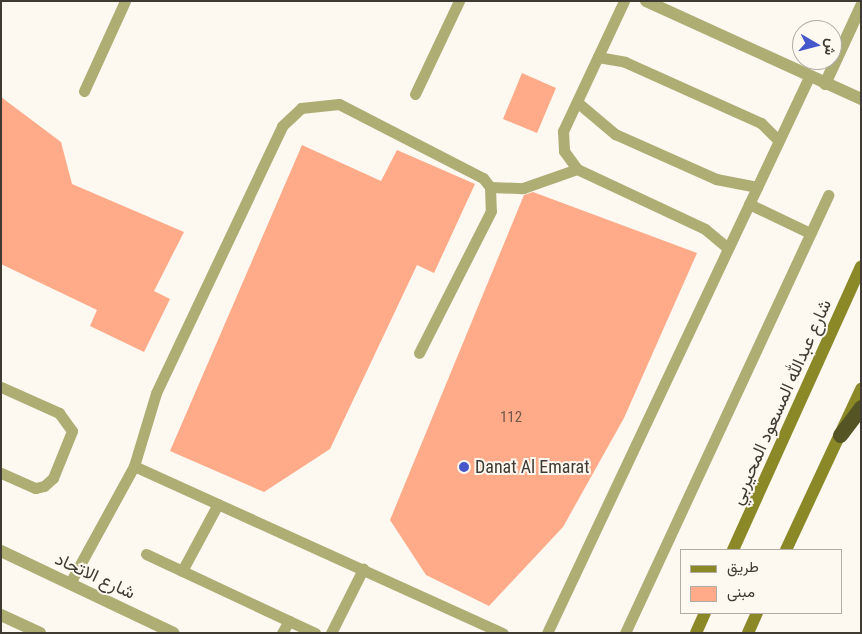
<!DOCTYPE html>
<html>
<head>
<meta charset="utf-8">
<style>
  body { margin:0 }
  #map { position:relative; width:862px; height:634px; overflow:hidden; background:#fdf8f0; font-family:"Roboto Condensed",Vazirmatn,sans-serif }
  div>[style] { position:absolute }
  .building>* { inset:0; background:#ffab89 }
  .lane>* { height:11px; margin:-5.5px; padding:0 5.5px; transform-origin:5.5px; border-radius:5.5px; background:#adad74 }
  .street>* { height:12px; margin:-6px; padding:0 6px; transform-origin:6px; border-radius:6px; background:#adad74 }
  .secondary>* { height:12px; margin:-6px; padding:0 6px; transform-origin:6px; border-radius:6px; background:#8a8827 }
  .highway>* { height:15px; margin:-7.5px; padding:0 7.5px; transform-origin:7.5px; border-radius:7.5px; background:#555424 }
  .dots>* { width:14px; height:14px; translate:-50% -50%; box-sizing:border-box; border:2px solid #fdf8f0; border-radius:50% }
  span { translate:-50% -50%; white-space:nowrap; text-align:center; line-height:1.15; -webkit-text-stroke:4px #fdf8f0; paint-order:stroke }
  .number-label { font-size:15px; color:#6f5648 }
  .number-label span { -webkit-text-stroke-width:0 }
  .street-label { font-size:18px; color:#3f3a32 }
  .poi-label { font-size:18px; color:#3f3a32 }
  .left { translate:0 -50%; text-align:left }
  .frame { position:absolute; inset:0; border:2px solid #3f3a32; pointer-events:none }
  .legend { position:absolute; left:680px; top:549px; width:162px; height:65px; box-sizing:border-box; background:#fdf8f0; border:1px solid #b1aca4; margin:0; padding:6px 9px; list-style:none; font-size:15px; color:#3f3a32 }
  .legend li { display:flex; align-items:center; gap:10px; height:25px }
  .legend b { width:25px; border:1px solid #b1aca4 }
  .north { position:absolute; left:792px; top:20px; width:50px; height:50px; box-sizing:border-box; background:#fdf8f0; border:1px solid #b1aca4; border-radius:50%; rotate:98deg; font-size:14px; font-weight:700; line-height:20px; text-align:center; color:#3f3a32 }
  .north::after { content:''; display:block; margin:auto; width:18px; height:22px; background:#4657cc; clip-path:polygon(50% 0,100% 100%,50% 72%,0 100%) }
</style>
</head>
<body>
<div id="map">
  <div class="building">
    <div style="clip-path:polygon(522px 73px,556px 88px,537px 133px,503px 119px)"></div>
    <div style="clip-path:polygon(1px 97px,61px 142px,72px 184px,184px 232px,154px 291px,170px 299px,144px 352px,90px 326px,97px 310px,1px 264px)"></div>
    <div style="clip-path:polygon(302px 145px,381px 181px,397px 150px,475px 184px,434px 273px,417px 265px,330px 449px,264px 492px,170px 451px)"></div>
    <div style="clip-path:polygon(533px 192px,697px 253px,624px 418px,563px 527px,489px 606px,426px 575px,390px 520px,524px 195px)"></div>
  </div>
  <div class="lane">
    <div style="left:624px;top:1px;width:144px;rotate:115.1deg"></div>
    <div style="left:563px;top:131px;width:20px;rotate:87deg"></div>
    <div style="left:564px;top:151px;width:22px;rotate:54deg"></div>
    <div style="left:577px;top:169px;width:141px;rotate:25.1deg"></div>
    <div style="left:705px;top:229px;width:30px;rotate:40deg"></div>
    <div style="left:598px;top:57px;width:27px;rotate:10deg"></div>
    <div style="left:625px;top:62px;width:149px;rotate:24.2deg"></div>
    <div style="left:761px;top:123px;width:25px;rotate:45deg"></div>
    <div style="left:84px;top:91px;width:99px;rotate:-65.5deg"></div>
    <div style="left:415px;top:94px;width:103px;rotate:-64.7deg"></div>
    <div style="left:577px;top:102px;width:50px;rotate:40.1deg"></div>
    <div style="left:615px;top:134px;width:111px;rotate:24deg"></div>
    <div style="left:716px;top:179px;width:42px;rotate:11deg"></div>
    <div style="left:490px;top:187px;width:33px;rotate:2deg"></div>
    <div style="left:523px;top:188px;width:57px;rotate:-19.4deg"></div>
    <div style="left:749px;top:204px;width:68px;rotate:25.4deg"></div>
    <div style="left:1px;top:387px;width:64px;rotate:24.1deg"></div>
    <div style="left:59px;top:413px;width:22px;rotate:54deg"></div>
    <div style="left:72px;top:431px;width:51px;rotate:112deg"></div>
    <div style="left:53px;top:478px;width:12px;rotate:138deg"></div>
    <div style="left:44px;top:486px;width:9px;rotate:167deg"></div>
    <div style="left:35px;top:488px;width:37px;rotate:-156deg"></div>
    <div style="left:134px;top:466px;width:405px;rotate:24.4deg"></div>
    <div style="left:146px;top:554px;width:187px;rotate:25.1deg"></div>
    <div style="left:182px;top:571px;width:76px;rotate:-61.8deg"></div>
    <div style="left:70px;top:583px;width:133px;rotate:-61.3deg"></div>
    <div style="left:134px;top:466px;width:76px;rotate:-73.2deg"></div>
    <div style="left:156px;top:393px;width:295px;rotate:-64.7deg"></div>
    <div style="left:282px;top:126px;width:26px;rotate:-43deg"></div>
    <div style="left:301px;top:108px;width:38px;rotate:-6deg"></div>
    <div style="left:339px;top:104px;width:162px;rotate:27.2deg"></div>
    <div style="left:483px;top:178px;width:11px;rotate:52deg"></div>
    <div style="left:490px;top:187px;width:24px;rotate:88deg"></div>
    <div style="left:491px;top:211px;width:159px;rotate:116.9deg"></div>
    <div style="left:282px;top:633px;width:14px;rotate:-60deg"></div>
    <div style="left:331px;top:633px;width:72px;rotate:-63.4deg"></div>
    <div style="left:547px;top:633px;width:615px;rotate:-64.77deg"></div>
    <div style="left:625px;top:633px;width:483px;rotate:-65.1deg"></div>
  </div>
  <div class="street">
    <div style="left:646px;top:1px;width:236px;rotate:24.5deg"></div>
    <div style="left:825px;top:84px;width:86px;rotate:-65.2deg"></div>
    <div style="left:1px;top:551px;width:191px;rotate:25.4deg"></div>
    <div style="left:1px;top:615px;width:43px;rotate:24.8deg"></div>
  </div>
  <div class="secondary">
    <div style="left:733px;top:550px;width:311px;rotate:-65.7deg"></div>
    <div style="left:786px;top:550px;width:178px;rotate:-65deg"></div>
    <div style="left:696px;top:633px;width:22px;rotate:-66deg"></div>
    <div style="left:748px;top:633px;width:22px;rotate:-66deg"></div>
  </div>
  <div class="highway">
    <div style="left:840px;top:435px;width:35px;rotate:-53deg"></div>
  </div>
  <div class="dots">
    <div style="left:464px;top:467px;background:#4657cc"></div>
  </div>
  <div class="number-label">
    <span style="left:511px;top:418px">112</span>
  </div>
  <div class="street-label">
    <span style="left:781px;top:402px;rotate:-66deg">شارع عبدالله المسعود المحيربي</span>
    <span style="left:95px;top:576px;rotate:25deg">شارع الاتحاد</span>
  </div>
  <div class="poi-label">
    <span class="left" style="left:475px;top:467px">Danat Al Emarat</span>
  </div>
  <div class="frame"></div>
  <ul class="legend">
  <li><b style="height:6px;background:#8a8827"></b>طريق</li>
  <li><b style="height:14px;background:#ffab89"></b>مبنى</li>
  </ul>
  <div class="north">ش</div>
</div>
</body>
</html>
